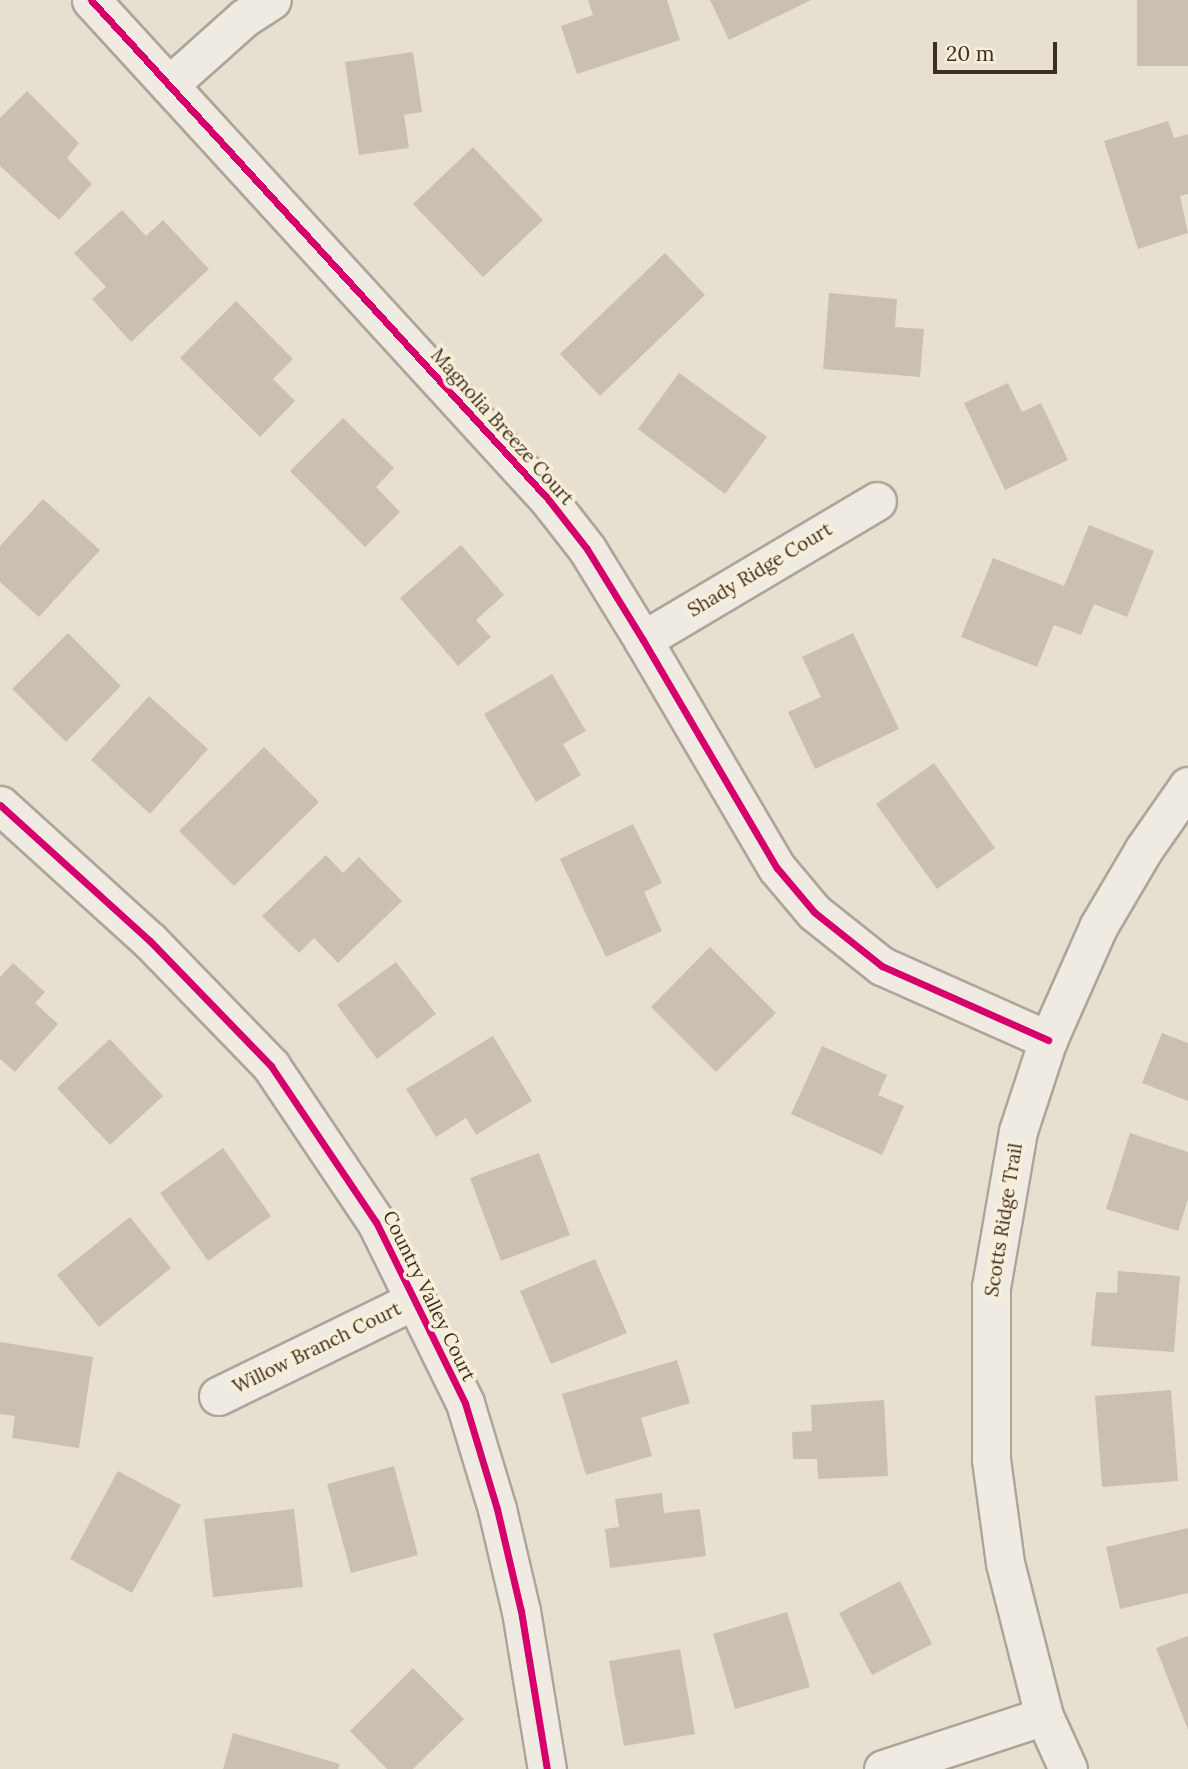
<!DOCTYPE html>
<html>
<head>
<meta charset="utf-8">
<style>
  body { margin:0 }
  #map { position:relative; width:1188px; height:1769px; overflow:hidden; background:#e7e0d1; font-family:Lora,serif }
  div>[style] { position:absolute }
  .building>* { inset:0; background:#cbbfb2 }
  .roads { filter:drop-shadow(2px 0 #ada599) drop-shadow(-2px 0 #ada599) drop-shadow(0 2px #ada599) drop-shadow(0 -2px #ada599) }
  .street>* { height:37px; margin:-18.5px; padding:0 18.5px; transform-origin:18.5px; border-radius:18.5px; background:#efebe3 }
  .cycleway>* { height:7px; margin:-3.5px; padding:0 3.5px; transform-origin:3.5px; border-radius:3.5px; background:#d6006c }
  span { translate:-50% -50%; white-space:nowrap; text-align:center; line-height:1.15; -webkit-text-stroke:7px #f7eed8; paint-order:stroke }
  .street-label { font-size:19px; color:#3d2e20 }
  .scale { position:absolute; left:933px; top:42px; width:124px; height:32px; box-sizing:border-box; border:4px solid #3d2e20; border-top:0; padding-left:9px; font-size:21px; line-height:24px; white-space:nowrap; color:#3d2e20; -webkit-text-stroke:5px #f7eed8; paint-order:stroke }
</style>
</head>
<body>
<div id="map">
  <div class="building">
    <div style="clip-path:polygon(588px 0,667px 0,680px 40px,577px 74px,561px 26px,593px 15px)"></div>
    <div style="clip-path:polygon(710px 0,811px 0,729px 40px)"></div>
    <div style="clip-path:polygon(1137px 0,1188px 0,1188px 66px,1137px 66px)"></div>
    <div style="clip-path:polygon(413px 52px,422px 112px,404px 115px,409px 148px,359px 155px,345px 62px)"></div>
    <div style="clip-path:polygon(27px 91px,79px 143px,67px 158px,92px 184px,59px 220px,0 166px,0 118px)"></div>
    <div style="clip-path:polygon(1168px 121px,1174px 138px,1188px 134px,1188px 194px,1180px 196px,1188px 233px,1138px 249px,1104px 141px)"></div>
    <div style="clip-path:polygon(473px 147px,543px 220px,483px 277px,413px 204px)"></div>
    <div style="clip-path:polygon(122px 210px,146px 236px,163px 220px,209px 269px,131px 342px,92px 299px,106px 287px,74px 253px)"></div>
    <div style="clip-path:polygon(665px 253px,705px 295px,600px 396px,560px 354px)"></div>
    <div style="clip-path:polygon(829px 293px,897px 299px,895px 327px,924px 329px,920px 377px,823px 369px)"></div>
    <div style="clip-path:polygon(236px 301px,293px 359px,273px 379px,295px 401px,260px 437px,180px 358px)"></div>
    <div style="clip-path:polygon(679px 373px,767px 437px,725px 494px,638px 429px)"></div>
    <div style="clip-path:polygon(1008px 383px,1022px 412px,1041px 403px,1068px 460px,1005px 490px,964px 403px)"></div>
    <div style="clip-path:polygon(343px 418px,394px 468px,376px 487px,400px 512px,365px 547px,290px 471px)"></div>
    <div style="clip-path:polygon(43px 499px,100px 550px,39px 617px,0 582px,0 546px)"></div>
    <div style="clip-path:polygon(1089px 525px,1154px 551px,1127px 617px,1094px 604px,1081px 635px,1054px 625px,1037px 667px,961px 637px,993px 558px,1064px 586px)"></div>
    <div style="clip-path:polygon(461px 545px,504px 595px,476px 620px,491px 637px,458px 666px,400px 598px)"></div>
    <div style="clip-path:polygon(68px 633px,121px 686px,66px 742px,12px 689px)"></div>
    <div style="clip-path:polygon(853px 633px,899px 729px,815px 769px,788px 712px,821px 697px,802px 657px)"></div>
    <div style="clip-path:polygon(552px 674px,586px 731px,563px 744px,581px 775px,536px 802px,484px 714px)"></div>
    <div style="clip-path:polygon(149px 696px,208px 749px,150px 814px,91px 760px)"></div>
    <div style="clip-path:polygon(264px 747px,319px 802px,234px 886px,179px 831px)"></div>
    <div style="clip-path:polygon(934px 763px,995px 848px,937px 889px,876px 804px)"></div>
    <div style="clip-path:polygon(633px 824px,662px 883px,644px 892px,662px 931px,606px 957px,560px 859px)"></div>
    <div style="clip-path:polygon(326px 855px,343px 873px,359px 857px,402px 901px,338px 963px,314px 938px,299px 953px,262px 916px)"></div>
    <div style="clip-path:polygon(710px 947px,776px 1013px,716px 1072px,651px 1007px)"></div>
    <div style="clip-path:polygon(396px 962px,436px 1014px,377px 1059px,337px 1005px)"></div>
    <div style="clip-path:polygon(13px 963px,45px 992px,35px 1003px,58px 1024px,15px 1072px,0 1059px,0 977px)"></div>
    <div style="clip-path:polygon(1162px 1033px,1188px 1043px,1188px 1101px,1142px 1083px)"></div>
    <div style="clip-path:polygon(493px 1036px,532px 1101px,476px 1135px,466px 1118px,436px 1137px,406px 1089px)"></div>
    <div style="clip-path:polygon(110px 1039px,163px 1096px,110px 1145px,57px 1088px)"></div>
    <div style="clip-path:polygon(822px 1046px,887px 1075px,878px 1095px,904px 1106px,882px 1155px,791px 1114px)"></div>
    <div style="clip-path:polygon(1130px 1133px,1188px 1152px,1188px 1199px,1178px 1231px,1106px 1209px)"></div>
    <div style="clip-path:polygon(223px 1148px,271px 1216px,208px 1261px,160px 1193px)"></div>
    <div style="clip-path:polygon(539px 1153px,570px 1235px,501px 1261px,470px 1178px)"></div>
    <div style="clip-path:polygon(130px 1217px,171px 1268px,99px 1327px,57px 1275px)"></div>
    <div style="clip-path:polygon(595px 1259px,627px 1333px,551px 1364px,520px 1291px)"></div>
    <div style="clip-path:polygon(1118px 1271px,1180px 1276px,1174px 1352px,1091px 1346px,1096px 1292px,1117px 1293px)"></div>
    <div style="clip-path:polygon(0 1342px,93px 1357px,79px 1448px,12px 1438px,15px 1416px,0 1414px)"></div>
    <div style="clip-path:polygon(677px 1360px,690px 1403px,641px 1418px,652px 1456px,586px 1475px,562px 1394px)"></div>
    <div style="clip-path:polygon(1171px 1390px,1178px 1481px,1102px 1487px,1095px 1396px)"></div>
    <div style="clip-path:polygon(884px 1400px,888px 1476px,818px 1479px,817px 1459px,793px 1459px,792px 1432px,812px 1431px,811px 1405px)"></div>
    <div style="clip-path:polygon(394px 1466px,418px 1555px,351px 1573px,327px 1484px)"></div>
    <div style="clip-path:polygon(118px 1471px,181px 1505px,132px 1593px,70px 1559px)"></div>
    <div style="clip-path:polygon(662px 1493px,664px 1513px,700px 1509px,706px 1556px,610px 1568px,605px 1529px,619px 1527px,615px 1499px)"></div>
    <div style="clip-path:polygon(294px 1509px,303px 1587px,213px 1597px,204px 1519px)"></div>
    <div style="clip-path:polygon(1188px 1528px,1188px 1593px,1120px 1609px,1106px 1547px)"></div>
    <div style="clip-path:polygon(900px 1581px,932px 1644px,872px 1675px,839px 1613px)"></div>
    <div style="clip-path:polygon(787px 1612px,810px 1687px,735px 1709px,713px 1634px)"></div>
    <div style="clip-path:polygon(1188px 1636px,1188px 1730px,1156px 1648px)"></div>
    <div style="clip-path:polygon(680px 1649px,695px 1734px,624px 1746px,609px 1661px)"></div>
    <div style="clip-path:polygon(413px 1668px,464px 1719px,413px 1769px,387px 1769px,350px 1731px)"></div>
    <div style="clip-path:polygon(233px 1733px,340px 1764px,338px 1769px,223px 1769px)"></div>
  </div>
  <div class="roads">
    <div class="street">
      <div style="left:91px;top:0;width:677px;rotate:47.52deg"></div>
      <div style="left:548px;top:499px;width:63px;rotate:52deg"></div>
      <div style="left:587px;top:549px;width:107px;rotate:58.4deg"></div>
      <div style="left:643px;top:640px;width:264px;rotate:59.6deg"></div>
      <div style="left:777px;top:868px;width:57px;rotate:49.9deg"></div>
      <div style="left:814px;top:912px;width:87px;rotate:38.5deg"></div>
      <div style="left:882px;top:966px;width:182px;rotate:24deg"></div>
      <div style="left:169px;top:85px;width:101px;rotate:-41.8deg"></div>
      <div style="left:244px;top:18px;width:33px;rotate:-33deg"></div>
      <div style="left:643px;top:640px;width:272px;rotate:-30.7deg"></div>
      <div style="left:0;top:805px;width:202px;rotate:42.2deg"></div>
      <div style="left:150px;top:941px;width:174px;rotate:45.9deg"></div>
      <div style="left:271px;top:1066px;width:188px;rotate:56.1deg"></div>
      <div style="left:376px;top:1222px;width:202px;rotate:63.8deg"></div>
      <div style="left:465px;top:1403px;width:111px;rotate:73.2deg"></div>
      <div style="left:497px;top:1509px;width:105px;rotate:76.8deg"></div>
      <div style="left:521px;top:1611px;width:160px;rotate:80.7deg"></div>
      <div style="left:218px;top:1396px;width:221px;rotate:-26deg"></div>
      <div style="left:883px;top:1769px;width:169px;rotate:-18.2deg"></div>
      <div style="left:1068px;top:1769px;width:58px;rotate:-114.4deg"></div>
      <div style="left:1044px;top:1716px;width:158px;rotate:-104.3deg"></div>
      <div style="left:1005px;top:1563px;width:105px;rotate:-97.7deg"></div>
      <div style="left:991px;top:1459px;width:172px;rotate:-90deg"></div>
      <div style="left:991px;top:1287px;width:158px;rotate:-80.2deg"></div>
      <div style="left:1018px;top:1131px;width:96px;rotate:-71.8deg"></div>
      <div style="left:1048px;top:1040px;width:124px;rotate:-66.1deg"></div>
      <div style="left:1098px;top:927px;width:91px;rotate:-59.5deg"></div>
      <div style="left:1144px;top:849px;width:77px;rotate:-55.1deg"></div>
    </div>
  </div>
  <div class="cycleway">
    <div style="left:91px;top:0;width:677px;rotate:47.52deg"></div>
    <div style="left:548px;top:499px;width:63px;rotate:52deg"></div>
    <div style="left:587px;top:549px;width:107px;rotate:58.4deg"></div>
    <div style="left:643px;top:640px;width:264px;rotate:59.6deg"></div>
    <div style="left:777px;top:868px;width:57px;rotate:49.9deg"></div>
    <div style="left:814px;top:912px;width:87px;rotate:38.5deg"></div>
    <div style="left:882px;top:966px;width:182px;rotate:24deg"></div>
    <div style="left:0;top:805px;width:202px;rotate:42.2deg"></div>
    <div style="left:150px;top:941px;width:174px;rotate:45.9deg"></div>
    <div style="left:271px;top:1066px;width:188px;rotate:56.1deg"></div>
    <div style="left:376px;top:1222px;width:202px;rotate:63.8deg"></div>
    <div style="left:465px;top:1403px;width:111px;rotate:73.2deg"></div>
    <div style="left:497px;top:1509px;width:105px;rotate:76.8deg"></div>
    <div style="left:521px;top:1611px;width:160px;rotate:80.7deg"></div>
  </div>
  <div class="street-label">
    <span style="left:502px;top:427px;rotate:48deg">Magnolia Breeze Court</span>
    <span style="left:760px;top:570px;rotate:-31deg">Shady Ridge Court</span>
    <span style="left:1004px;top:1220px;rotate:-81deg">Scotts Ridge Trail</span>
    <span style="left:429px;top:1296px;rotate:64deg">Country Valley Court</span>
    <span style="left:317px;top:1348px;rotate:-26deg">Willow Branch Court</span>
  </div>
  <div class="scale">20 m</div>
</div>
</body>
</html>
